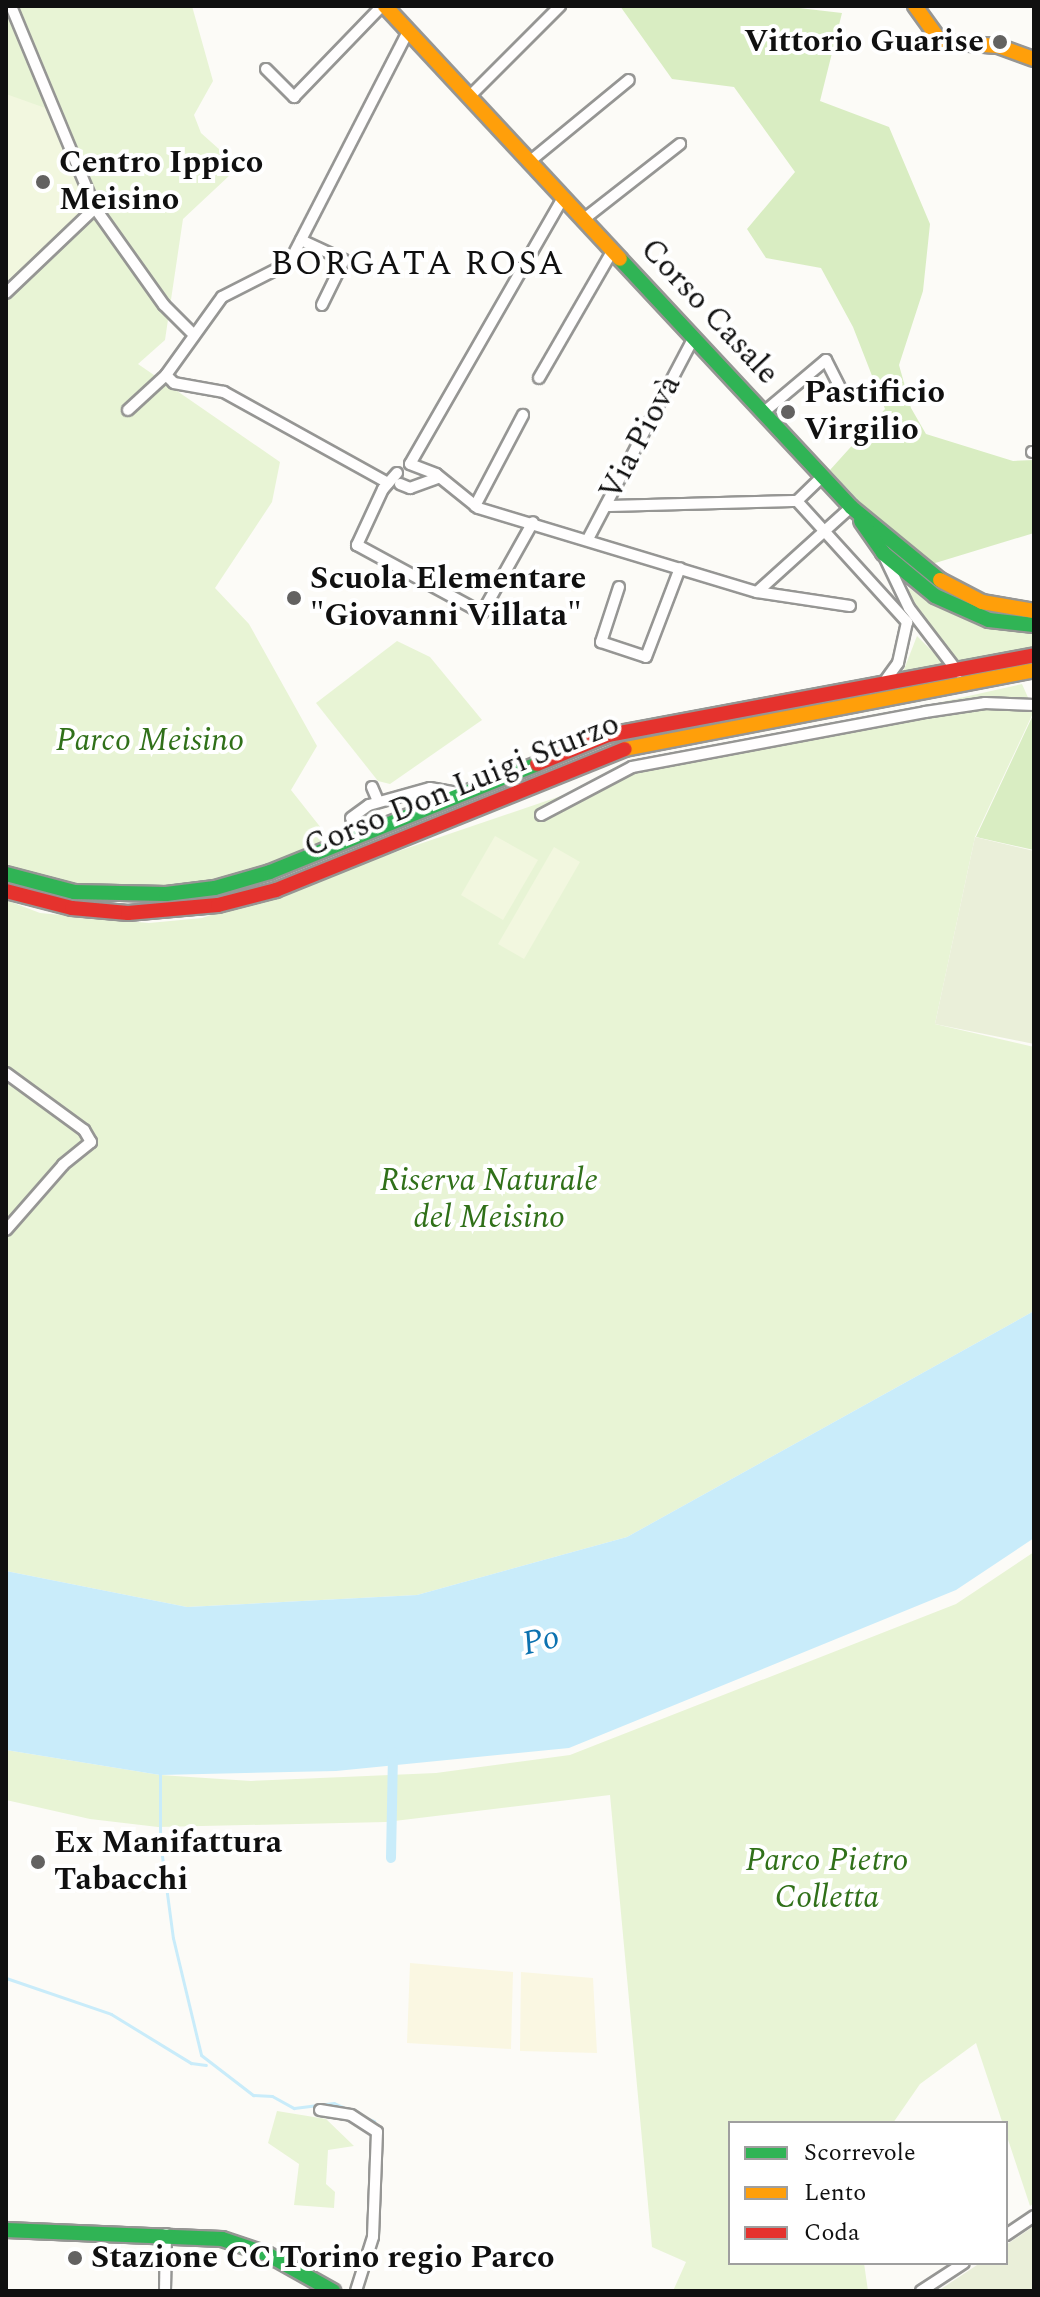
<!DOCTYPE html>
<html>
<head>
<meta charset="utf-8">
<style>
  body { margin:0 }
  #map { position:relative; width:1040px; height:2297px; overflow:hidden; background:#fcfbf7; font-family:Spectral,serif }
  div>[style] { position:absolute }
  .farmland>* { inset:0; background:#faf7e2 }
  .green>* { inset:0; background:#e8f4d5 }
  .forest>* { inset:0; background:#d9edc2 }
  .cemetery>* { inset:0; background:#eaefd9 }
  .pitch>* { inset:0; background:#f2f7df }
  .water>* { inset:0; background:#c9ecfa }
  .stream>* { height:3px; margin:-1.5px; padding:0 1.5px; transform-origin:1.5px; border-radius:1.5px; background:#c9ecfa }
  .canal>* { height:10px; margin:-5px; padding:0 5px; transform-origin:5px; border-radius:5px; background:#c9ecfa }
  .roads { filter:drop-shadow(2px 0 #969694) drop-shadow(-2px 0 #969694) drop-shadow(0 2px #969694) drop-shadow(0 -2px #969694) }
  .street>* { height:10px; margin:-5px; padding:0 5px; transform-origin:5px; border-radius:5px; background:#fffefe }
  .fast>* { height:14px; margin:-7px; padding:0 7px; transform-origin:7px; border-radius:7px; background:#30b455 }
  .slow>* { height:14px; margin:-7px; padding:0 7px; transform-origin:7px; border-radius:7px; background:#ff9f0a }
  .jam>* { height:14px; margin:-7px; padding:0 7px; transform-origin:7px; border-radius:7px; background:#e5322d }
  .dots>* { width:22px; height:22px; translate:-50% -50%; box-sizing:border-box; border:4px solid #fff; border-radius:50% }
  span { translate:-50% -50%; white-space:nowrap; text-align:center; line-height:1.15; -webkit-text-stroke:8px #fff; paint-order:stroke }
  .poi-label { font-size:32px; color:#101010; font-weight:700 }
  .right { translate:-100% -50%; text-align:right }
  .left { translate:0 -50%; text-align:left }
  .street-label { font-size:32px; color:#101010 }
  .park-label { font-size:32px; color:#307019; font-style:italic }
  .neighbourhood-label { font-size:34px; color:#101010; letter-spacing:2px }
  .water-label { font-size:34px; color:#0c72b0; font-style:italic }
  .frame { position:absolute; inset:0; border:8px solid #101010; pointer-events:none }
  .legend { position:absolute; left:728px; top:2121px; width:280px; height:144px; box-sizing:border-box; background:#fff; border:2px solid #9f9f9f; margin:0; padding:10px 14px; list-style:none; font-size:24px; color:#101010 }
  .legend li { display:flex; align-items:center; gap:16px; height:40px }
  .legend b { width:40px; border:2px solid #9f9f9f }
</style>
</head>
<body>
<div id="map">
  <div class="farmland">
    <div style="clip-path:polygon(410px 1963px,513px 1972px,511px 2049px,407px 2043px)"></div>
    <div style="clip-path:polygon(521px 1972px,593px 1978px,597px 2053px,520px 2051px)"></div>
  </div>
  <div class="green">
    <div style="clip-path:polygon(6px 6px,192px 6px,213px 81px,194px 115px,201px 133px,220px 150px,230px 175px,183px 219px,165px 340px,138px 364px,280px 462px,272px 502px,215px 588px,249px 624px,317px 746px,291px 790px,329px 838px,288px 860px,197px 885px,105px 889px,6px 868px)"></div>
    <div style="clip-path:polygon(906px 587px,976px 625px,1034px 634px,1034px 647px,958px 662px,929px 628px)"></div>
    <div style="clip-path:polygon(917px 636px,945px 664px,903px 672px)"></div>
    <div style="clip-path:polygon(397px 641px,430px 657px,482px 720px,390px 784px,378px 781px,316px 703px)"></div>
    <div style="clip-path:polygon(1022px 684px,1034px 711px,975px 837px,935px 1024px,1034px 1047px,1034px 1311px,627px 1537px,417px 1595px,187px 1607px,6px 1571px,6px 900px,40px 913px,149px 923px,202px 918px,637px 770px)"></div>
    <div style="clip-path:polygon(1034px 1552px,1034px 2203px,1030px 2206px,976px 2043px,920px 2084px,893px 2123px,730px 2123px,730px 2263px,864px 2263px,868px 2291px,673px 2291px,686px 2262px,652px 2247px,610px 1795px,386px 1822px,158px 1827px,90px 1819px,6px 1800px,6px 1750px,160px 1775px,251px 1781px,436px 1773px,570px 1755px,956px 1604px)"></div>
    <div style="clip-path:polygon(277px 2111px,326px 2119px,354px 2146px,328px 2150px,326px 2184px,335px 2192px,334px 2208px,294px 2205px,299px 2164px,268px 2143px)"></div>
  </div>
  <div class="forest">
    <div style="clip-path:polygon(620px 6px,782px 6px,842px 13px,820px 101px,889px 127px,930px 224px,923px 291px,899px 365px,911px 408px,926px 434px,1013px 461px,1034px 460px,1034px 533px,932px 564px,877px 520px,830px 470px,885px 409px,853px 327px,821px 268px,766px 258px,747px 229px,795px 172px,734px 87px,672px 79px)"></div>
    <div style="clip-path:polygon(1034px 713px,1034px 850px,976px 837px)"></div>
  </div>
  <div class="cemetery">
    <div style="clip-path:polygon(975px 837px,1034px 851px,1034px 1044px,935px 1024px)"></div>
    <div style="clip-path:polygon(1034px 2226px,1034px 2291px,938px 2291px,980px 2263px,1006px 2263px,1006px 2245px)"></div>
  </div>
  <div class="pitch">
    <div style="clip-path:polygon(6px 94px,51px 110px,88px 209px,6px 284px)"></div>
    <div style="clip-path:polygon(495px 836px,538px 860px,503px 920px,461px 895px)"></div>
    <div style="clip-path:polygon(554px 847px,580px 862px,524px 959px,498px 944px)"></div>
  </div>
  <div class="water">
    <div style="clip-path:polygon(1034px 1311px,1034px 1538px,956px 1590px,569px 1748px,336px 1771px,160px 1775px,6px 1750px,6px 1571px,187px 1607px,417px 1595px,627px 1537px)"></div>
  </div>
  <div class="stream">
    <div style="left:160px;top:1771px;width:70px;rotate:90deg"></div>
    <div style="left:160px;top:1841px;width:98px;rotate:82.4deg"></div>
    <div style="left:173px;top:1938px;width:120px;rotate:76.5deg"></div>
    <div style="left:201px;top:2055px;width:66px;rotate:37.6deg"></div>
    <div style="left:253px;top:2095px;width:19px;rotate:3deg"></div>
    <div style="left:272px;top:2096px;width:25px;rotate:29deg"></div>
    <div style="left:294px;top:2108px;width:40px;rotate:-7.1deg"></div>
    <div style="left:334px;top:2103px;width:17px;rotate:25deg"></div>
    <div style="left:6px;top:1978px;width:111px;rotate:18.9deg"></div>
    <div style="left:111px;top:2014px;width:94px;rotate:31.5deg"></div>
    <div style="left:191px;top:2063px;width:15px;rotate:8deg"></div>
    <div style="left:363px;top:2117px;width:12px;rotate:20deg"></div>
  </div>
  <div class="canal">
    <div style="left:391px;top:1858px;width:106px;rotate:-88.9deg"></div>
  </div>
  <div class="roads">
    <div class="street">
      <div style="left:11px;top:6px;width:219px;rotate:67.4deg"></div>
      <div style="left:95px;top:208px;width:119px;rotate:54.6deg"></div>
      <div style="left:164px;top:305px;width:40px;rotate:45deg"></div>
      <div style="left:266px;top:69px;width:40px;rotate:45deg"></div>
      <div style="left:294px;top:97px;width:127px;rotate:-46deg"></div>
      <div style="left:469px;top:97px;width:129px;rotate:-45deg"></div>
      <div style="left:529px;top:162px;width:129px;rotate:-39.4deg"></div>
      <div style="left:584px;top:219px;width:122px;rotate:-38deg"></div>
      <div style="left:301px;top:240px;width:47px;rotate:24.9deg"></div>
      <div style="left:344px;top:260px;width:50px;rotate:116.1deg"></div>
      <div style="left:6px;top:293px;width:123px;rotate:-43.7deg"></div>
      <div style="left:539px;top:378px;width:148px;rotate:-60deg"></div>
      <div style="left:128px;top:410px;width:52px;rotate:-42.6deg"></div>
      <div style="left:764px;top:412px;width:81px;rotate:-40deg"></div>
      <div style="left:826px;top:360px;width:33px;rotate:63deg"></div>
      <div style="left:1032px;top:452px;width:2px"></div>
      <div style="left:410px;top:464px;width:28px;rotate:21deg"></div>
      <div style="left:436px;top:474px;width:54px;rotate:39deg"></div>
      <div style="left:478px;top:508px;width:291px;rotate:16.8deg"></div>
      <div style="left:757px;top:592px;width:94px;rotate:8.6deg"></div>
      <div style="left:410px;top:464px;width:307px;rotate:-60.1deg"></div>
      <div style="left:397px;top:473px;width:21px;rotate:131deg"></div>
      <div style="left:383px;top:489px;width:62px;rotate:114.9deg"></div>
      <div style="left:357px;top:545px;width:142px;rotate:28.5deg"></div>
      <div style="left:482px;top:613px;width:104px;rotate:-60.7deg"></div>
      <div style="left:388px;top:483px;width:188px;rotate:-151deg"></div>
      <div style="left:224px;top:392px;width:51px;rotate:-169.8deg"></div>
      <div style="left:174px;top:383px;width:11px;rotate:-135deg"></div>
      <div style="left:166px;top:375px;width:96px;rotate:-54.3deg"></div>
      <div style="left:222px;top:297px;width:75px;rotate:-26.9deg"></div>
      <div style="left:289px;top:263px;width:261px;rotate:-62.8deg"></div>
      <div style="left:400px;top:484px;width:11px;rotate:22deg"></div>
      <div style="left:410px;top:488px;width:30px;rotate:-20deg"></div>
      <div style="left:797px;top:501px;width:164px;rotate:47.7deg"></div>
      <div style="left:907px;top:622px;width:42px;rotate:102.4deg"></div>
      <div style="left:898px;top:663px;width:24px;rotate:126deg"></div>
      <div style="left:797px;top:501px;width:35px;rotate:-44deg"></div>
      <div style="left:475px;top:506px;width:103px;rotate:-62.2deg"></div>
      <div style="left:606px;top:506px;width:191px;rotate:-1.5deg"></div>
      <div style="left:588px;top:539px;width:228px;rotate:-62.3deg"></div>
      <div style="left:885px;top:558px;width:55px;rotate:64.4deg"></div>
      <div style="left:909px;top:608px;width:81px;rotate:52.6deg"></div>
      <div style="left:619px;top:587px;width:58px;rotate:108.1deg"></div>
      <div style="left:601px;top:642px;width:47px;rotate:18.4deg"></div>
      <div style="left:646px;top:657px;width:95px;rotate:-69.1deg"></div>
      <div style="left:757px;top:592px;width:127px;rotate:-42.1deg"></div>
      <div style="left:372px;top:787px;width:15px;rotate:67deg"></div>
      <div style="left:541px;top:815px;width:103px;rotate:-27.8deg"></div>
      <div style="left:632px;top:767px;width:298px;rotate:-10.6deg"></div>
      <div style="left:925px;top:712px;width:61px;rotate:-8.5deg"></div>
      <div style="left:985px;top:703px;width:49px;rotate:2.3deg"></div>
      <div style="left:351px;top:818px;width:22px;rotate:-36deg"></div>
      <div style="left:369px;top:805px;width:63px;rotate:-15.6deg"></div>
      <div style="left:430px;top:788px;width:35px;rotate:10deg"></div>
      <div style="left:6px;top:1073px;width:97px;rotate:36.2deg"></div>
      <div style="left:84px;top:1130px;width:14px;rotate:60deg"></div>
      <div style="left:91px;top:1142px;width:36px;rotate:141deg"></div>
      <div style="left:63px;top:1165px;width:86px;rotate:131.2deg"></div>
      <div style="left:320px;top:2110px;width:31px;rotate:9deg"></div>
      <div style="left:351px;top:2115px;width:31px;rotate:33deg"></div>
      <div style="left:377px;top:2132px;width:105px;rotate:92.2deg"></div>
      <div style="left:373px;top:2237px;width:57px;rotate:107.5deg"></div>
      <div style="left:1006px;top:2235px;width:34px;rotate:-34deg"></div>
      <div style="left:165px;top:2291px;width:57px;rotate:-89deg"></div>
      <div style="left:921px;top:2291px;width:51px;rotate:-33.1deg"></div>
    </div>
    <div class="fast">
      <div style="left:620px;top:259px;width:339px;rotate:47deg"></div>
      <div style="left:851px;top:507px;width:115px;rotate:39.4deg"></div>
      <div style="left:861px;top:521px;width:39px;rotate:55deg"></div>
      <div style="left:883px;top:553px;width:67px;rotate:39.6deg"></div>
      <div style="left:935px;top:596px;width:59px;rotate:24deg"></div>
      <div style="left:989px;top:620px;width:45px;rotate:6.3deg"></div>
      <div style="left:6px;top:874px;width:70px;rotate:14.8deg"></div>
      <div style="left:74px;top:892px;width:92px;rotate:1.2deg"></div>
      <div style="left:166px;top:894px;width:49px;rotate:-7deg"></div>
      <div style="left:215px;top:888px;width:57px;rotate:-16.2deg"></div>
      <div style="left:270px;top:872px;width:288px;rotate:-22deg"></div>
      <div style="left:6px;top:2230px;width:216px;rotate:2.4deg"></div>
      <div style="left:222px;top:2239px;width:47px;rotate:18.4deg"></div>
      <div style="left:267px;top:2254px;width:76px;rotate:29.3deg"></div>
    </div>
    <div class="slow">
      <div style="left:385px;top:6px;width:345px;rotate:47.1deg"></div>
      <div style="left:915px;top:6px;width:44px;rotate:54.2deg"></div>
      <div style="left:941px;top:42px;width:57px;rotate:4deg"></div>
      <div style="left:998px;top:46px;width:38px;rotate:20deg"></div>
      <div style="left:940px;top:580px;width:47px;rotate:27.6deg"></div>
      <div style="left:982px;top:602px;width:53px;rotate:9.8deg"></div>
      <div style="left:625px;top:749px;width:417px;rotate:-10.9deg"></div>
    </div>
    <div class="jam">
      <div style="left:537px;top:764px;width:77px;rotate:-22.2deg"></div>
      <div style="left:608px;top:735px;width:433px;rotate:-10.6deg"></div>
      <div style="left:6px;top:891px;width:68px;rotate:14.4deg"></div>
      <div style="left:72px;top:908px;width:56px;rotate:5.1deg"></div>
      <div style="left:128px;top:913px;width:90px;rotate:-5.1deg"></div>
      <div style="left:218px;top:905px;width:60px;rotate:-14.5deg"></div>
      <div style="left:276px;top:890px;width:376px;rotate:-22deg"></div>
    </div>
  </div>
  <div class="dots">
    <div style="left:1000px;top:42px;background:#636261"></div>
    <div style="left:43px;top:182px;background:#636261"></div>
    <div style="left:788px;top:412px;background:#636261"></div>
    <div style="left:294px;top:598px;background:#636261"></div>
    <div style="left:38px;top:1862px;background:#636261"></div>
    <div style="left:75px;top:2258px;background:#636261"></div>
  </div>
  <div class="poi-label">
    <span class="right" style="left:984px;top:42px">Vittorio Guarise</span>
    <span class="left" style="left:59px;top:182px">Centro Ippico<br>Meisino</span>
    <span class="left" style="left:804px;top:412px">Pastificio<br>Virgilio</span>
    <span class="left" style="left:310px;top:598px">Scuola Elementare<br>"Giovanni Villata"</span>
    <span class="left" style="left:54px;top:1862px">Ex Manifattura<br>Tabacchi</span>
    <span class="left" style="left:91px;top:2258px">Stazione CC Torino regio Parco</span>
  </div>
  <div class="street-label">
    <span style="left:709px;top:312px;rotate:47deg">Corso Casale</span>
    <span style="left:641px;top:438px;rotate:-62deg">Via Piovà</span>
    <span style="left:462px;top:786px;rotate:-22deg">Corso Don Luigi Sturzo</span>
  </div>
  <div class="park-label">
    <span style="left:150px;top:741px">Parco Meisino</span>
    <span style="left:489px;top:1200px">Riserva Naturale<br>del Meisino</span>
    <span style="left:827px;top:1880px">Parco Pietro<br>Colletta</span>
  </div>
  <div class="neighbourhood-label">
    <span style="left:418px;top:265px">BORGATA ROSA</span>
  </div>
  <div class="water-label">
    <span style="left:541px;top:1641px;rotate:-14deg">Po</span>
  </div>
  <div class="frame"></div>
  <ul class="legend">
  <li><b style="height:10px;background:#30b455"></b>Scorrevole</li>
  <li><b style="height:10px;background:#ff9f0a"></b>Lento</li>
  <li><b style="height:10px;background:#e5322d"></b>Coda</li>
  </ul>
</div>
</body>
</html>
